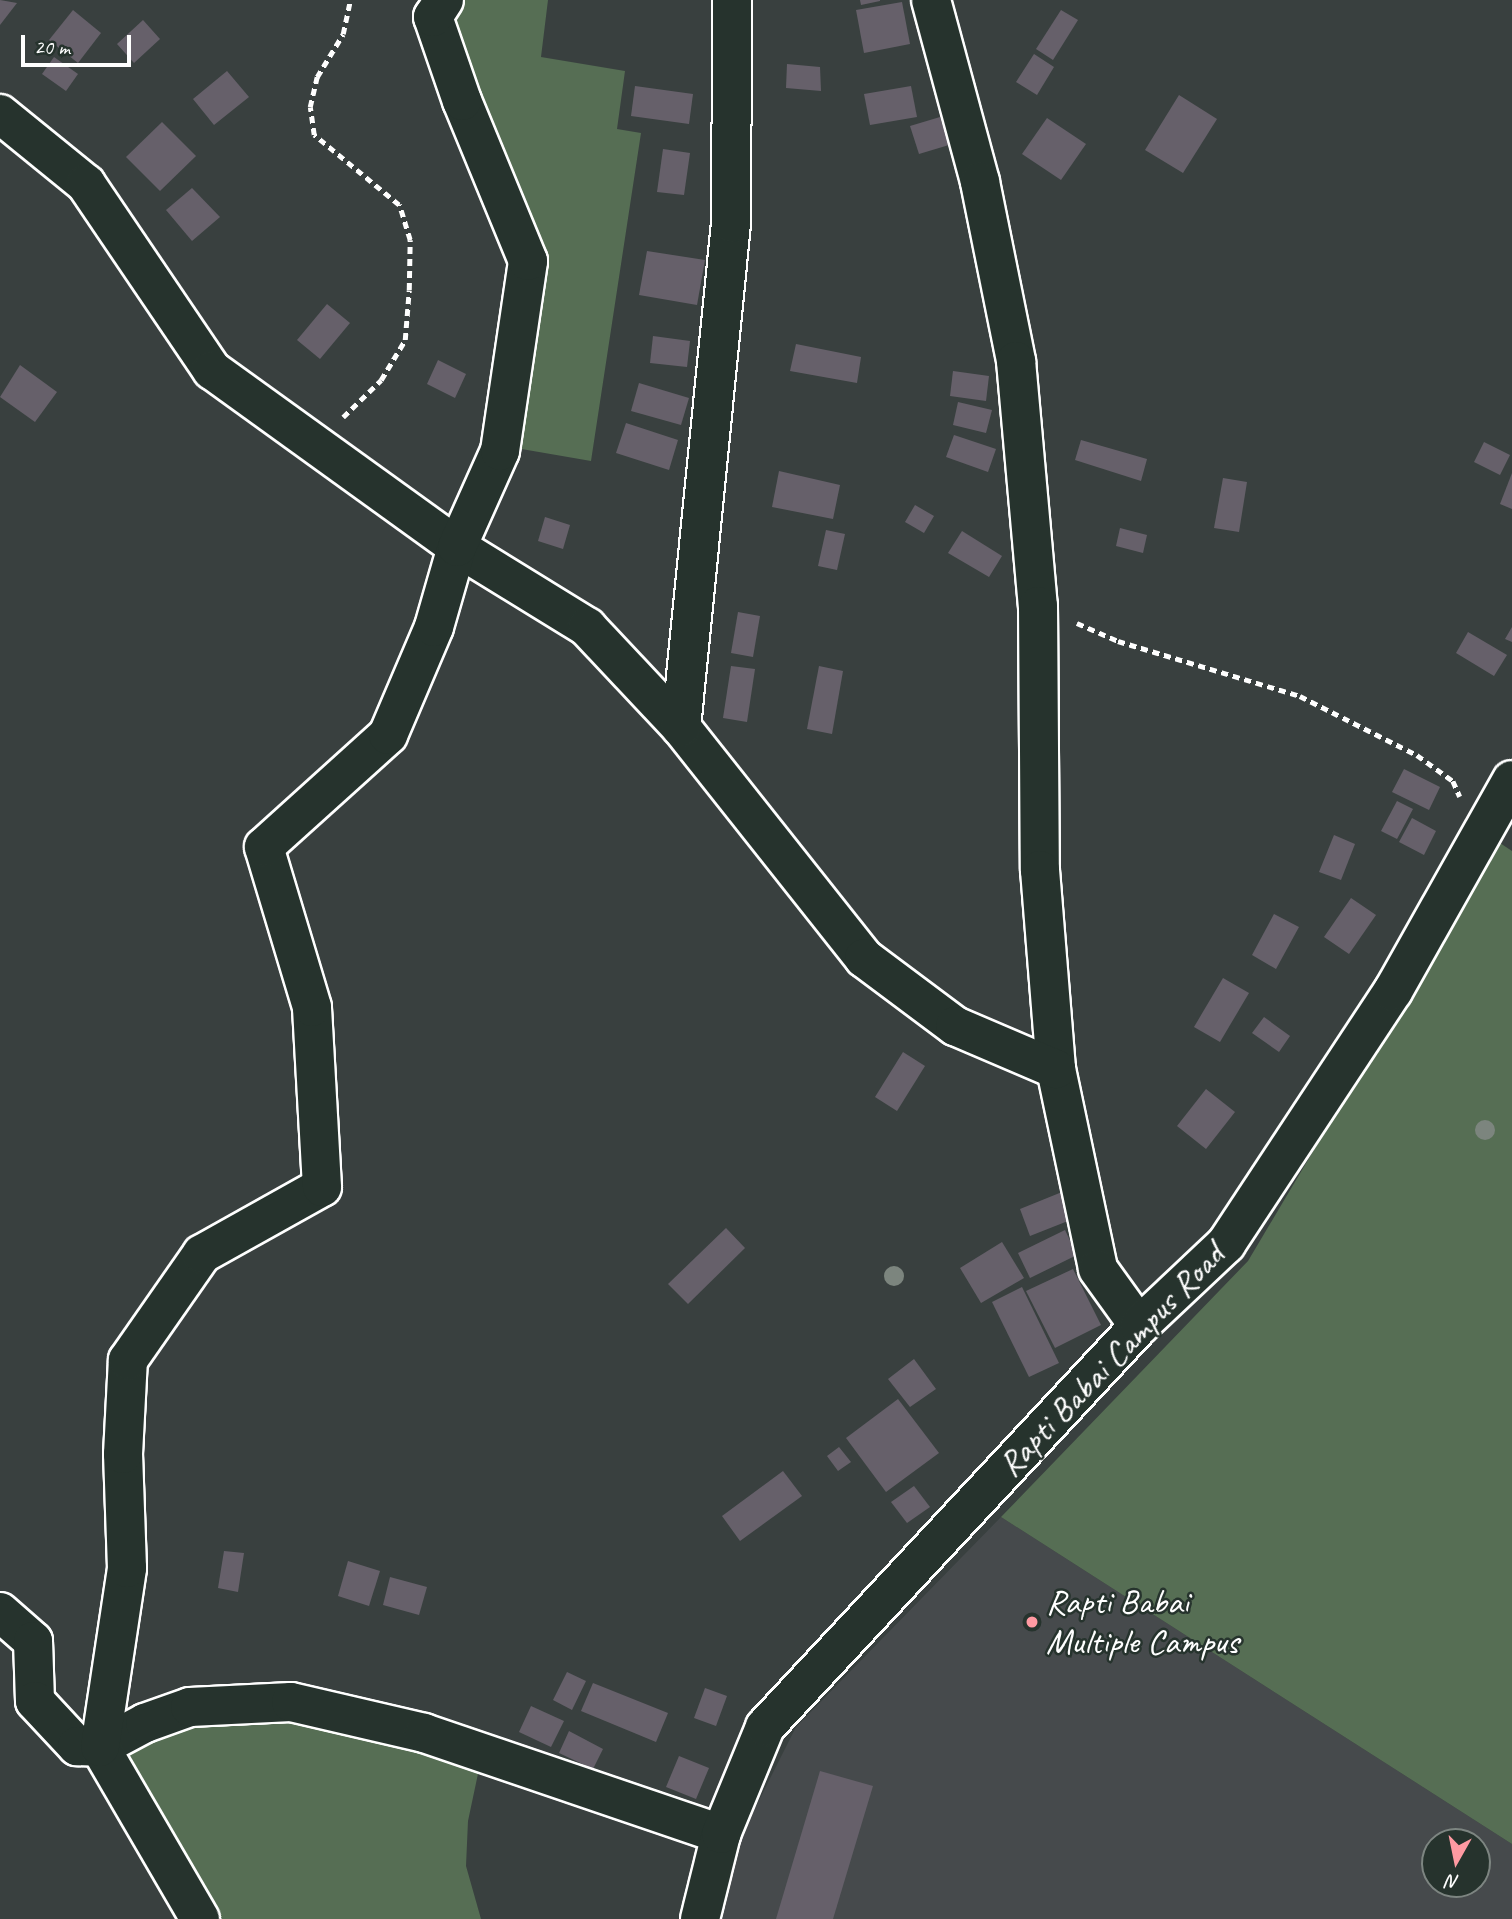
<!DOCTYPE html>
<html>
<head>
<meta charset="utf-8">
<style>
  body { margin:0 }
  #map { position:relative; width:1512px; height:1919px; overflow:hidden; background:#39403f; font-family:Caveat,sans-serif }
  div>[style] { position:absolute }
  .built>* { inset:0; background:#464a4c }
  .green>* { inset:0; background:#566e54 }
  .building>* { inset:0; background:#66606a }
  .path>* { height:4.5px; margin-top:-2.25px; transform-origin:0; background:repeating-linear-gradient(90deg,#fff 0 7px,transparent 0 12px) }
  .roads { filter:drop-shadow(2px 0 #fff) drop-shadow(-2px 0 #fff) drop-shadow(0 2px #fff) drop-shadow(0 -2px #fff) }
  .minor>* { height:38px; margin:-19px; padding:0 19px; transform-origin:19px; border-radius:19px; background:#26332d }
  .trees>* { width:20px; height:20px; margin:-10px; border-radius:50%; background:#7c857e }
  .dots>* { width:19px; height:19px; translate:-50% -50%; box-sizing:border-box; border:4px solid #26332d; border-radius:50% }
  span { translate:-50% -50%; white-space:nowrap; text-align:center; line-height:1.15; -webkit-text-stroke:5px #26332d; paint-order:stroke }
  .street-label { font-size:35px; color:#fff }
  .poi-label { font-size:35px; color:#fff }
  .left { translate:0 -50%; text-align:left }
  .north { position:absolute; left:1421px; top:1828px; width:70px; height:70px; box-sizing:border-box; background:#26332d; border:2px solid #7d8581; border-radius:50%; rotate:189deg; font-size:19px; font-weight:700; line-height:28px; text-align:center; color:#fff }
  .north::after { content:''; display:block; margin:auto; width:24px; height:32px; background:#ff9aa2; clip-path:polygon(50% 0,100% 100%,50% 72%,0 100%) }
  .scale { position:absolute; left:21px; top:35px; width:110px; height:32px; box-sizing:border-box; border:4px solid #fff; border-top:0; padding-left:9px; font-size:21px; line-height:24px; white-space:nowrap; color:#fff; -webkit-text-stroke:5px #26332d; paint-order:stroke }
</style>
</head>
<body>
<div id="map">
  <div class="built">
    <div style="clip-path:polygon(evenodd,1001px 1517px,1512px 1844px,1512px 1919px,719px 1919px,736px 1846px,796px 1727px,1001px 1517px,1435px 1842px,1477px 1842px,1477px 1884px,1435px 1884px,1435px 1842px)"></div>
  </div>
  <div class="green">
    <div style="clip-path:polygon(461px 0,548px 0,541px 57px,625px 71px,617px 129px,641px 133px,591px 461px,510px 447px,536px 260px,447px 20px)"></div>
    <div style="clip-path:polygon(1497px 841px,1512px 851px,1512px 1844px,1001px 1517px,1248px 1261px)"></div>
    <div style="clip-path:polygon(248px 1715px,327px 1721px,479px 1769px,468px 1821px,466px 1866px,481px 1919px,205px 1919px,120px 1759px,167px 1729px)"></div>
  </div>
  <div class="building">
    <div style="clip-path:polygon(0 0,17px 3px,0 25px)"></div>
    <div style="clip-path:polygon(860px 0,880px 0,880px 1px,861px 5px)"></div>
    <div style="clip-path:polygon(902px 2px,910px 44px,864px 53px,856px 10px)"></div>
    <div style="clip-path:polygon(73px 10px,101px 33px,78px 63px,49px 40px)"></div>
    <div style="clip-path:polygon(1061px 10px,1078px 20px,1053px 60px,1036px 49px)"></div>
    <div style="clip-path:polygon(143px 20px,160px 39px,134px 63px,117px 44px)"></div>
    <div style="clip-path:polygon(1034px 54px,1054px 67px,1037px 95px,1016px 82px)"></div>
    <div style="clip-path:polygon(54px 57px,78px 74px,66px 91px,42px 74px)"></div>
    <div style="clip-path:polygon(787px 64px,820px 67px,821px 91px,786px 88px)"></div>
    <div style="clip-path:polygon(227px 71px,249px 97px,214px 125px,193px 99px)"></div>
    <div style="clip-path:polygon(635px 86px,693px 94px,689px 124px,631px 116px)"></div>
    <div style="clip-path:polygon(911px 86px,917px 117px,870px 125px,864px 94px)"></div>
    <div style="clip-path:polygon(1179px 95px,1217px 119px,1183px 173px,1145px 150px)"></div>
    <div style="clip-path:polygon(940px 117px,949px 145px,919px 154px,910px 126px)"></div>
    <div style="clip-path:polygon(1047px 118px,1086px 144px,1061px 180px,1022px 154px)"></div>
    <div style="clip-path:polygon(162px 122px,196px 156px,160px 191px,126px 157px)"></div>
    <div style="clip-path:polygon(663px 149px,690px 153px,684px 195px,657px 192px)"></div>
    <div style="clip-path:polygon(192px 188px,220px 217px,192px 241px,166px 210px)"></div>
    <div style="clip-path:polygon(647px 251px,705px 260px,697px 305px,639px 295px)"></div>
    <div style="clip-path:polygon(327px 304px,350px 323px,320px 359px,297px 340px)"></div>
    <div style="clip-path:polygon(653px 336px,690px 341px,687px 367px,650px 363px)"></div>
    <div style="clip-path:polygon(796px 344px,861px 357px,857px 383px,790px 371px)"></div>
    <div style="clip-path:polygon(438px 360px,466px 374px,455px 398px,427px 384px)"></div>
    <div style="clip-path:polygon(20px 365px,57px 392px,35px 422px,0 397px)"></div>
    <div style="clip-path:polygon(953px 371px,989px 376px,986px 401px,950px 396px)"></div>
    <div style="clip-path:polygon(639px 383px,689px 398px,681px 425px,631px 411px)"></div>
    <div style="clip-path:polygon(958px 402px,992px 410px,986px 433px,953px 425px)"></div>
    <div style="clip-path:polygon(626px 423px,678px 440px,669px 470px,616px 453px)"></div>
    <div style="clip-path:polygon(954px 435px,996px 449px,988px 472px,946px 457px)"></div>
    <div style="clip-path:polygon(1081px 440px,1147px 459px,1141px 481px,1075px 460px)"></div>
    <div style="clip-path:polygon(1484px 442px,1510px 455px,1500px 475px,1474px 462px)"></div>
    <div style="clip-path:polygon(779px 471px,840px 485px,833px 519px,772px 507px)"></div>
    <div style="clip-path:polygon(1512px 473px,1512px 509px,1500px 504px)"></div>
    <div style="clip-path:polygon(1223px 478px,1247px 482px,1239px 532px,1214px 528px)"></div>
    <div style="clip-path:polygon(915px 505px,934px 516px,924px 533px,905px 522px)"></div>
    <div style="clip-path:polygon(545px 517px,570px 525px,563px 549px,538px 541px)"></div>
    <div style="clip-path:polygon(1120px 528px,1147px 535px,1143px 553px,1116px 546px)"></div>
    <div style="clip-path:polygon(826px 530px,845px 534px,837px 570px,818px 566px)"></div>
    <div style="clip-path:polygon(962px 531px,1002px 556px,989px 577px,948px 553px)"></div>
    <div style="clip-path:polygon(738px 612px,760px 616px,753px 657px,731px 653px)"></div>
    <div style="clip-path:polygon(1512px 627px,1512px 642px,1505px 639px)"></div>
    <div style="clip-path:polygon(1468px 632px,1507px 655px,1494px 676px,1456px 653px)"></div>
    <div style="clip-path:polygon(731px 666px,755px 669px,747px 722px,723px 718px)"></div>
    <div style="clip-path:polygon(819px 666px,843px 671px,832px 734px,807px 729px)"></div>
    <div style="clip-path:polygon(1404px 769px,1440px 787px,1429px 810px,1392px 792px)"></div>
    <div style="clip-path:polygon(1397px 801px,1413px 809px,1397px 839px,1381px 831px)"></div>
    <div style="clip-path:polygon(1412px 818px,1436px 831px,1424px 855px,1399px 842px)"></div>
    <div style="clip-path:polygon(1334px 835px,1355px 844px,1341px 880px,1319px 872px)"></div>
    <div style="clip-path:polygon(1351px 898px,1376px 915px,1349px 954px,1324px 937px)"></div>
    <div style="clip-path:polygon(1274px 914px,1299px 927px,1276px 969px,1252px 955px)"></div>
    <div style="clip-path:polygon(1223px 978px,1249px 993px,1220px 1042px,1194px 1027px)"></div>
    <div style="clip-path:polygon(1264px 1017px,1290px 1036px,1279px 1052px,1252px 1033px)"></div>
    <div style="clip-path:polygon(903px 1052px,925px 1066px,897px 1111px,875px 1097px)"></div>
    <div style="clip-path:polygon(1206px 1089px,1235px 1112px,1206px 1149px,1177px 1126px)"></div>
    <div style="clip-path:polygon(1062px 1192px,1073px 1219px,1030px 1236px,1020px 1209px)"></div>
    <div style="clip-path:polygon(726px 1228px,745px 1248px,688px 1304px,668px 1284px)"></div>
    <div style="clip-path:polygon(1065px 1230px,1077px 1255px,1030px 1278px,1018px 1253px)"></div>
    <div style="clip-path:polygon(1002px 1242px,1024px 1278px,981px 1303px,960px 1268px)"></div>
    <div style="clip-path:polygon(1073px 1269px,1101px 1325px,1055px 1348px,1026px 1291px)"></div>
    <div style="clip-path:polygon(1022px 1287px,1059px 1363px,1029px 1377px,992px 1302px)"></div>
    <div style="clip-path:polygon(914px 1359px,936px 1389px,910px 1407px,888px 1379px)"></div>
    <div style="clip-path:polygon(898px 1399px,939px 1453px,886px 1492px,846px 1438px)"></div>
    <div style="clip-path:polygon(839px 1447px,851px 1462px,838px 1471px,827px 1456px)"></div>
    <div style="clip-path:polygon(783px 1471px,802px 1496px,740px 1541px,722px 1516px)"></div>
    <div style="clip-path:polygon(914px 1486px,930px 1507px,907px 1523px,891px 1502px)"></div>
    <div style="clip-path:polygon(224px 1551px,244px 1553px,238px 1592px,218px 1588px)"></div>
    <div style="clip-path:polygon(348px 1561px,380px 1571px,369px 1606px,338px 1596px)"></div>
    <div style="clip-path:polygon(390px 1577px,427px 1587px,419px 1615px,383px 1605px)"></div>
    <div style="clip-path:polygon(567px 1672px,586px 1681px,572px 1710px,553px 1700px)"></div>
    <div style="clip-path:polygon(593px 1683px,668px 1713px,656px 1742px,581px 1711px)"></div>
    <div style="clip-path:polygon(705px 1688px,727px 1696px,716px 1726px,694px 1718px)"></div>
    <div style="clip-path:polygon(531px 1706px,564px 1721px,551px 1747px,519px 1732px)"></div>
    <div style="clip-path:polygon(569px 1731px,603px 1749px,593px 1769px,559px 1753px)"></div>
    <div style="clip-path:polygon(679px 1756px,709px 1768px,696px 1799px,666px 1787px)"></div>
    <div style="clip-path:polygon(820px 1771px,873px 1786px,833px 1919px,776px 1919px)"></div>
  </div>
  <div class="path">
    <div style="left:343px;top:417px;width:53px;rotate:-44.2deg"></div>
    <div style="left:381px;top:380px;width:47px;rotate:-59deg"></div>
    <div style="left:405px;top:340px;width:50px;rotate:-85.4deg"></div>
    <div style="left:409px;top:290px;width:50px;rotate:-88.9deg"></div>
    <div style="left:410px;top:240px;width:37px;rotate:-107deg"></div>
    <div style="left:399px;top:205px;width:110px;rotate:-140.5deg"></div>
    <div style="left:314px;top:135px;width:28px;rotate:-98deg"></div>
    <div style="left:310px;top:107px;width:31px;rotate:-77deg"></div>
    <div style="left:317px;top:77px;width:50px;rotate:-58.8deg"></div>
    <div style="left:343px;top:34px;width:35px;rotate:-78deg"></div>
    <div style="left:1077px;top:623px;width:45px;rotate:23.7deg"></div>
    <div style="left:1118px;top:641px;width:190px;rotate:16.8deg"></div>
    <div style="left:1300px;top:696px;width:131px;rotate:26.8deg"></div>
    <div style="left:1417px;top:755px;width:44px;rotate:35.8deg"></div>
    <div style="left:1453px;top:781px;width:17px;rotate:66deg"></div>
  </div>
  <div class="roads">
    <div class="minor">
      <div style="left:931px;top:0;width:188px;rotate:74.9deg"></div>
      <div style="left:980px;top:182px;width:183px;rotate:78.6deg"></div>
      <div style="left:1016px;top:361px;width:246px;rotate:84.9deg"></div>
      <div style="left:1038px;top:606px;width:264px;rotate:89.6deg"></div>
      <div style="left:1040px;top:870px;width:200px;rotate:85.4deg"></div>
      <div style="left:1056px;top:1069px;width:204px;rotate:78.1deg"></div>
      <div style="left:1098px;top:1269px;width:70px;rotate:54.3deg"></div>
      <div style="left:0;top:114px;width:111px;rotate:39.1deg"></div>
      <div style="left:86px;top:184px;width:225px;rotate:55.9deg"></div>
      <div style="left:212px;top:370px;width:302px;rotate:35.8deg"></div>
      <div style="left:457px;top:547px;width:153px;rotate:31.6deg"></div>
      <div style="left:587px;top:627px;width:137px;rotate:46.8deg"></div>
      <div style="left:681px;top:727px;width:295px;rotate:51.6deg"></div>
      <div style="left:864px;top:958px;width:114px;rotate:36.8deg"></div>
      <div style="left:955px;top:1026px;width:110px;rotate:23.1deg"></div>
      <div style="left:681px;top:727px;width:506px;rotate:-84.33deg"></div>
      <div style="left:731px;top:223px;width:223px;rotate:-89.7deg"></div>
      <div style="left:0;top:1612px;width:44px;rotate:41.3deg"></div>
      <div style="left:33px;top:1641px;width:60px;rotate:88.1deg"></div>
      <div style="left:35px;top:1701px;width:62px;rotate:47deg"></div>
      <div style="left:77px;top:1746px;width:23px;rotate:2deg"></div>
      <div style="left:100px;top:1747px;width:51px;rotate:-28.1deg"></div>
      <div style="left:145px;top:1723px;width:48px;rotate:-19.6deg"></div>
      <div style="left:190px;top:1707px;width:101px;rotate:-2.8deg"></div>
      <div style="left:291px;top:1702px;width:137px;rotate:13.1deg"></div>
      <div style="left:424px;top:1733px;width:314px;rotate:18.8deg"></div>
      <div style="left:200px;top:1919px;width:199px;rotate:-120.2deg"></div>
      <div style="left:100px;top:1747px;width:181px;rotate:-81.4deg"></div>
      <div style="left:127px;top:1568px;width:114px;rotate:-92deg"></div>
      <div style="left:123px;top:1454px;width:94px;rotate:-87deg"></div>
      <div style="left:128px;top:1360px;width:129px;rotate:-55.1deg"></div>
      <div style="left:202px;top:1254px;width:137px;rotate:-29.2deg"></div>
      <div style="left:322px;top:1187px;width:180px;rotate:-93.2deg"></div>
      <div style="left:312px;top:1007px;width:167px;rotate:-106.7deg"></div>
      <div style="left:264px;top:847px;width:167px;rotate:-42.1deg"></div>
      <div style="left:388px;top:735px;width:117px;rotate:-66.9deg"></div>
      <div style="left:434px;top:627px;width:83px;rotate:-74deg"></div>
      <div style="left:457px;top:547px;width:105px;rotate:-65.9deg"></div>
      <div style="left:500px;top:451px;width:192px;rotate:-81.6deg"></div>
      <div style="left:528px;top:261px;width:173px;rotate:-112.4deg"></div>
      <div style="left:462px;top:101px;width:89px;rotate:-109deg"></div>
      <div style="left:433px;top:17px;width:20px;rotate:-57deg"></div>
      <div style="left:700px;top:1919px;width:88px;rotate:-76.1deg"></div>
      <div style="left:721px;top:1834px;width:116px;rotate:-67.6deg"></div>
      <div style="left:765px;top:1727px;width:548px;rotate:-47deg"></div>
      <div style="left:1139px;top:1326px;width:120px;rotate:-43.3deg"></div>
      <div style="left:1226px;top:1244px;width:303px;rotate:-56.6deg"></div>
      <div style="left:1393px;top:991px;width:242px;rotate:-60.6deg"></div>
    </div>
  </div>
  <div class="trees">
    <div style="left:1485px;top:1130px"></div>
    <div style="left:894px;top:1276px"></div>
  </div>
  <div class="dots">
    <div style="left:1032px;top:1622px;background:#ff9aa2"></div>
  </div>
  <div class="street-label">
    <span style="left:1111px;top:1360px;rotate:-46deg">Rapti Babai Campus Road</span>
  </div>
  <div class="poi-label">
    <span class="left" style="left:1046px;top:1622px">Rapti Babai<br>Multiple Campus</span>
  </div>
  <div class="north">N</div>
  <div class="scale">20 m</div>
</div>
</body>
</html>
